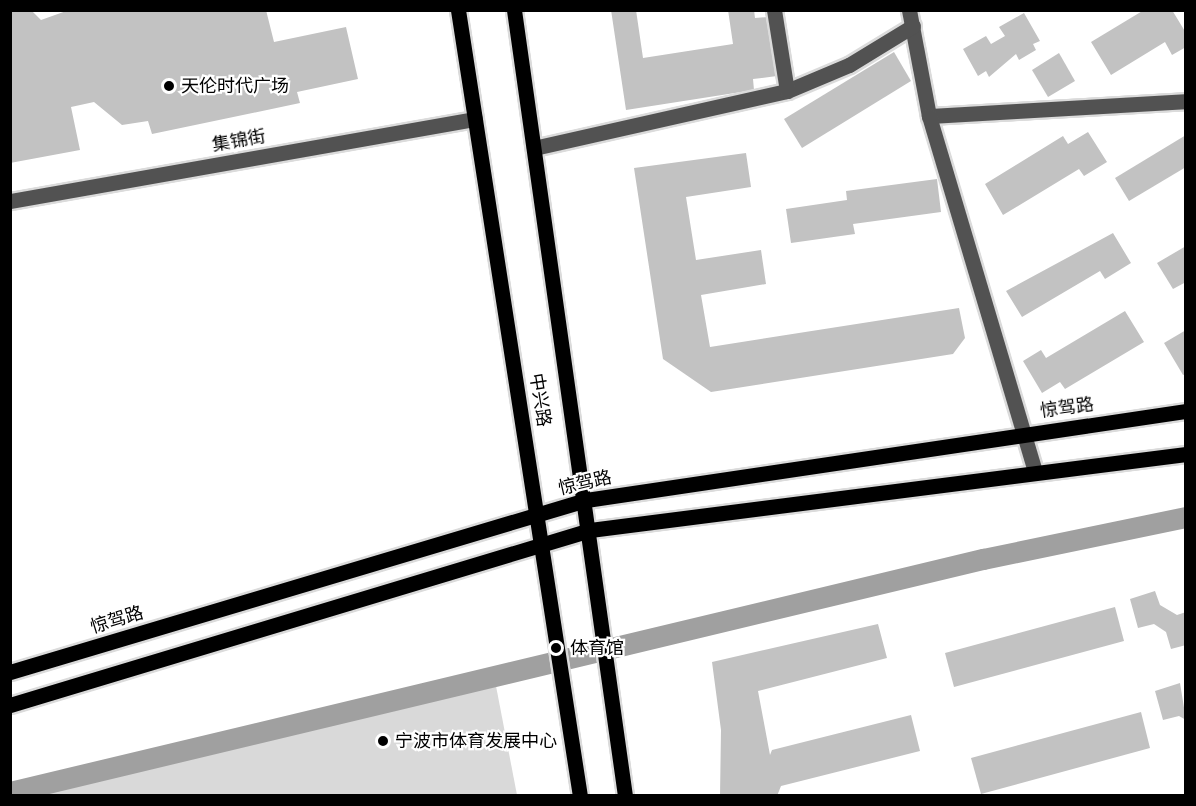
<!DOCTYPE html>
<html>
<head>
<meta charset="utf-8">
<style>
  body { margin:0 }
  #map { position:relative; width:1196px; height:806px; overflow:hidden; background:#fff; font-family:"Work Sans","Noto Sans SC",sans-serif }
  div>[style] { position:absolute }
  .green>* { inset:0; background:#d9d9d9 }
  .canal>* { height:21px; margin:-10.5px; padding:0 10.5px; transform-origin:10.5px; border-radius:10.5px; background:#a0a0a0 }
  .building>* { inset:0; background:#c2c2c2 }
  .roads { filter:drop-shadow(2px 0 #dbdbdb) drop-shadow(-2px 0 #dbdbdb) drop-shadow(0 2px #dbdbdb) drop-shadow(0 -2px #dbdbdb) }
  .minor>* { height:15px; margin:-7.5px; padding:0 7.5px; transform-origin:7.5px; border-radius:7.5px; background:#525252 }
  .major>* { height:15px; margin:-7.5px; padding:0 7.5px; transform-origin:7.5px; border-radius:7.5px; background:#000 }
  .dots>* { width:16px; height:16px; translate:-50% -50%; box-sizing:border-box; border:3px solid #fff; border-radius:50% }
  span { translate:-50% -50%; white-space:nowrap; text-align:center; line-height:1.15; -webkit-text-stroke:4.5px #fff; paint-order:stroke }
  .poi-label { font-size:18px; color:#000 }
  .left { translate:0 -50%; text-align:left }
  .street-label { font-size:18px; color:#000 }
  .frame { position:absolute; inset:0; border:12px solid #000; pointer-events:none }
</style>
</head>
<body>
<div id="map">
  <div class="green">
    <div style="clip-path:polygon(496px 686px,517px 795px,24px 795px)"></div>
  </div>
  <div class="canal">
    <div style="left:10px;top:792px;width:1001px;rotate:-13.47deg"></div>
    <div style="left:983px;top:559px;width:207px;rotate:-11.7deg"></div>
  </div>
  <div class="building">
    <div style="clip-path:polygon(10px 10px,31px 10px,41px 20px,69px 10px,266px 10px,274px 42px,346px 27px,358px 79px,297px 92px,300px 103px,152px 134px,148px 121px,122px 125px,94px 102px,71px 107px,80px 150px,10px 163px)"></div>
    <div style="clip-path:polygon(611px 10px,636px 10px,643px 58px,733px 44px,728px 10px,754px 10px,755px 18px,768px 17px,777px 76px,753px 79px,754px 90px,626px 110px)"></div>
    <div style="clip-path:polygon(1144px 10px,1172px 10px,1186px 33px,1186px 47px,1172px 55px,1165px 42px,1111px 75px,1091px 42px)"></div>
    <div style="clip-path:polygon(1024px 13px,1040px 41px,1033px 44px,1036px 50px,1019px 60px,1016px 54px,989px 77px,986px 71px,978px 76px,963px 49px,986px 36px,991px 44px,1005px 36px,999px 27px)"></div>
    <div style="clip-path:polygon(894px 52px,911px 81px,802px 148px,784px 119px)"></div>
    <div style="clip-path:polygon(1059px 53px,1075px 81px,1048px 97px,1032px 70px)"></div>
    <div style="clip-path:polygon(1088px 132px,1107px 162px,1084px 176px,1079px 169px,1003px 215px,985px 184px,1063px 136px,1068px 144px)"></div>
    <div style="clip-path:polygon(1186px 135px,1186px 167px,1129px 201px,1115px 178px)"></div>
    <div style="clip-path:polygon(746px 153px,751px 187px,686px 197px,696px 260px,761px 250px,766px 284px,701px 295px,710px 347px,959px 308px,965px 338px,953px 354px,711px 392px,663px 359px,634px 168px)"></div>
    <div style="clip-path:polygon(937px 179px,941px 212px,853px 224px,855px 234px,791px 243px,786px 209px,847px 200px,846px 191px)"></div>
    <div style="clip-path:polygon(1113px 233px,1131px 263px,1105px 279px,1100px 271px,1022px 317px,1006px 291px)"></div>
    <div style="clip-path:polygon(1186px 246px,1186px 282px,1173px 289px,1157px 263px)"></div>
    <div style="clip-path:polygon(1125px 311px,1144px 342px,1065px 389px,1060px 382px,1042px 393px,1023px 361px,1041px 350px,1046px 358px)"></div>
    <div style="clip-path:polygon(1186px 330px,1186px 374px,1183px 375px,1164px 343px)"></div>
    <div style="clip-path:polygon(1155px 591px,1160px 605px,1177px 615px,1186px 612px,1186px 645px,1171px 649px,1166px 632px,1154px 624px,1138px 628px,1130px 599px)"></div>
    <div style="clip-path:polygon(1115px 607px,1124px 641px,954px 687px,945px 653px)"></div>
    <div style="clip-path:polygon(878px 624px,887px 658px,758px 691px,770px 755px,772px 750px,911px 715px,920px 751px,781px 786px,777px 796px,720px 796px,721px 730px,712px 662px)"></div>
    <div style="clip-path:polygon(1180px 683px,1186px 720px,1179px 716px,1163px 720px,1155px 691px)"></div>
    <div style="clip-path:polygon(1141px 712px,1150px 748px,981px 794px,971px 758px)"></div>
  </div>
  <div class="roads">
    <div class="minor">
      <div style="left:909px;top:10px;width:108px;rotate:79.3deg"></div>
      <div style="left:929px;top:116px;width:257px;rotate:-3.3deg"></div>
      <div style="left:787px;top:91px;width:67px;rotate:-22.8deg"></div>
      <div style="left:849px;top:65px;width:75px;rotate:-31.4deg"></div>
      <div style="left:929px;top:116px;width:371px;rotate:73.4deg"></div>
      <div style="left:534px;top:148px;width:259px;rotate:-12.7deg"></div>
      <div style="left:787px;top:91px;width:82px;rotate:-99.1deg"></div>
      <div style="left:10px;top:201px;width:472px;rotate:-10deg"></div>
    </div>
    <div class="major">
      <div style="left:458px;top:10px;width:795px;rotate:81.18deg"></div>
      <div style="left:514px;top:10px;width:794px;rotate:81.96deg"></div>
      <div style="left:10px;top:672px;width:601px;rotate:-16.63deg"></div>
      <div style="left:586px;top:500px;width:607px;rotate:-8.44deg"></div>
      <div style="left:10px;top:705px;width:606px;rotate:-16.79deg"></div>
      <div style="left:590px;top:530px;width:601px;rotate:-7.27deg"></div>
    </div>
  </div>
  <div class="dots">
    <div style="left:169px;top:86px;background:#000"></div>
    <div style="left:556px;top:648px;background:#000"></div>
    <div style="left:383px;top:741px;background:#000"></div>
  </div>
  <div class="poi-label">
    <span class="left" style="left:181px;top:86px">天伦时代广场</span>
    <span class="left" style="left:570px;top:648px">体育馆</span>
    <span class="left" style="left:395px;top:741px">宁波市体育发展中心</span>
  </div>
  <div class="street-label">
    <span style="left:239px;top:141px;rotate:-10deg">集锦街</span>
    <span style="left:540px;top:400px;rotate:81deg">中兴路</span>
    <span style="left:1067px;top:408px;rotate:-8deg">惊驾路</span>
    <span style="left:585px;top:483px;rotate:-13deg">惊驾路</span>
    <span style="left:117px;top:620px;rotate:-17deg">惊驾路</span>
  </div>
  <div class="frame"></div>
</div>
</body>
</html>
